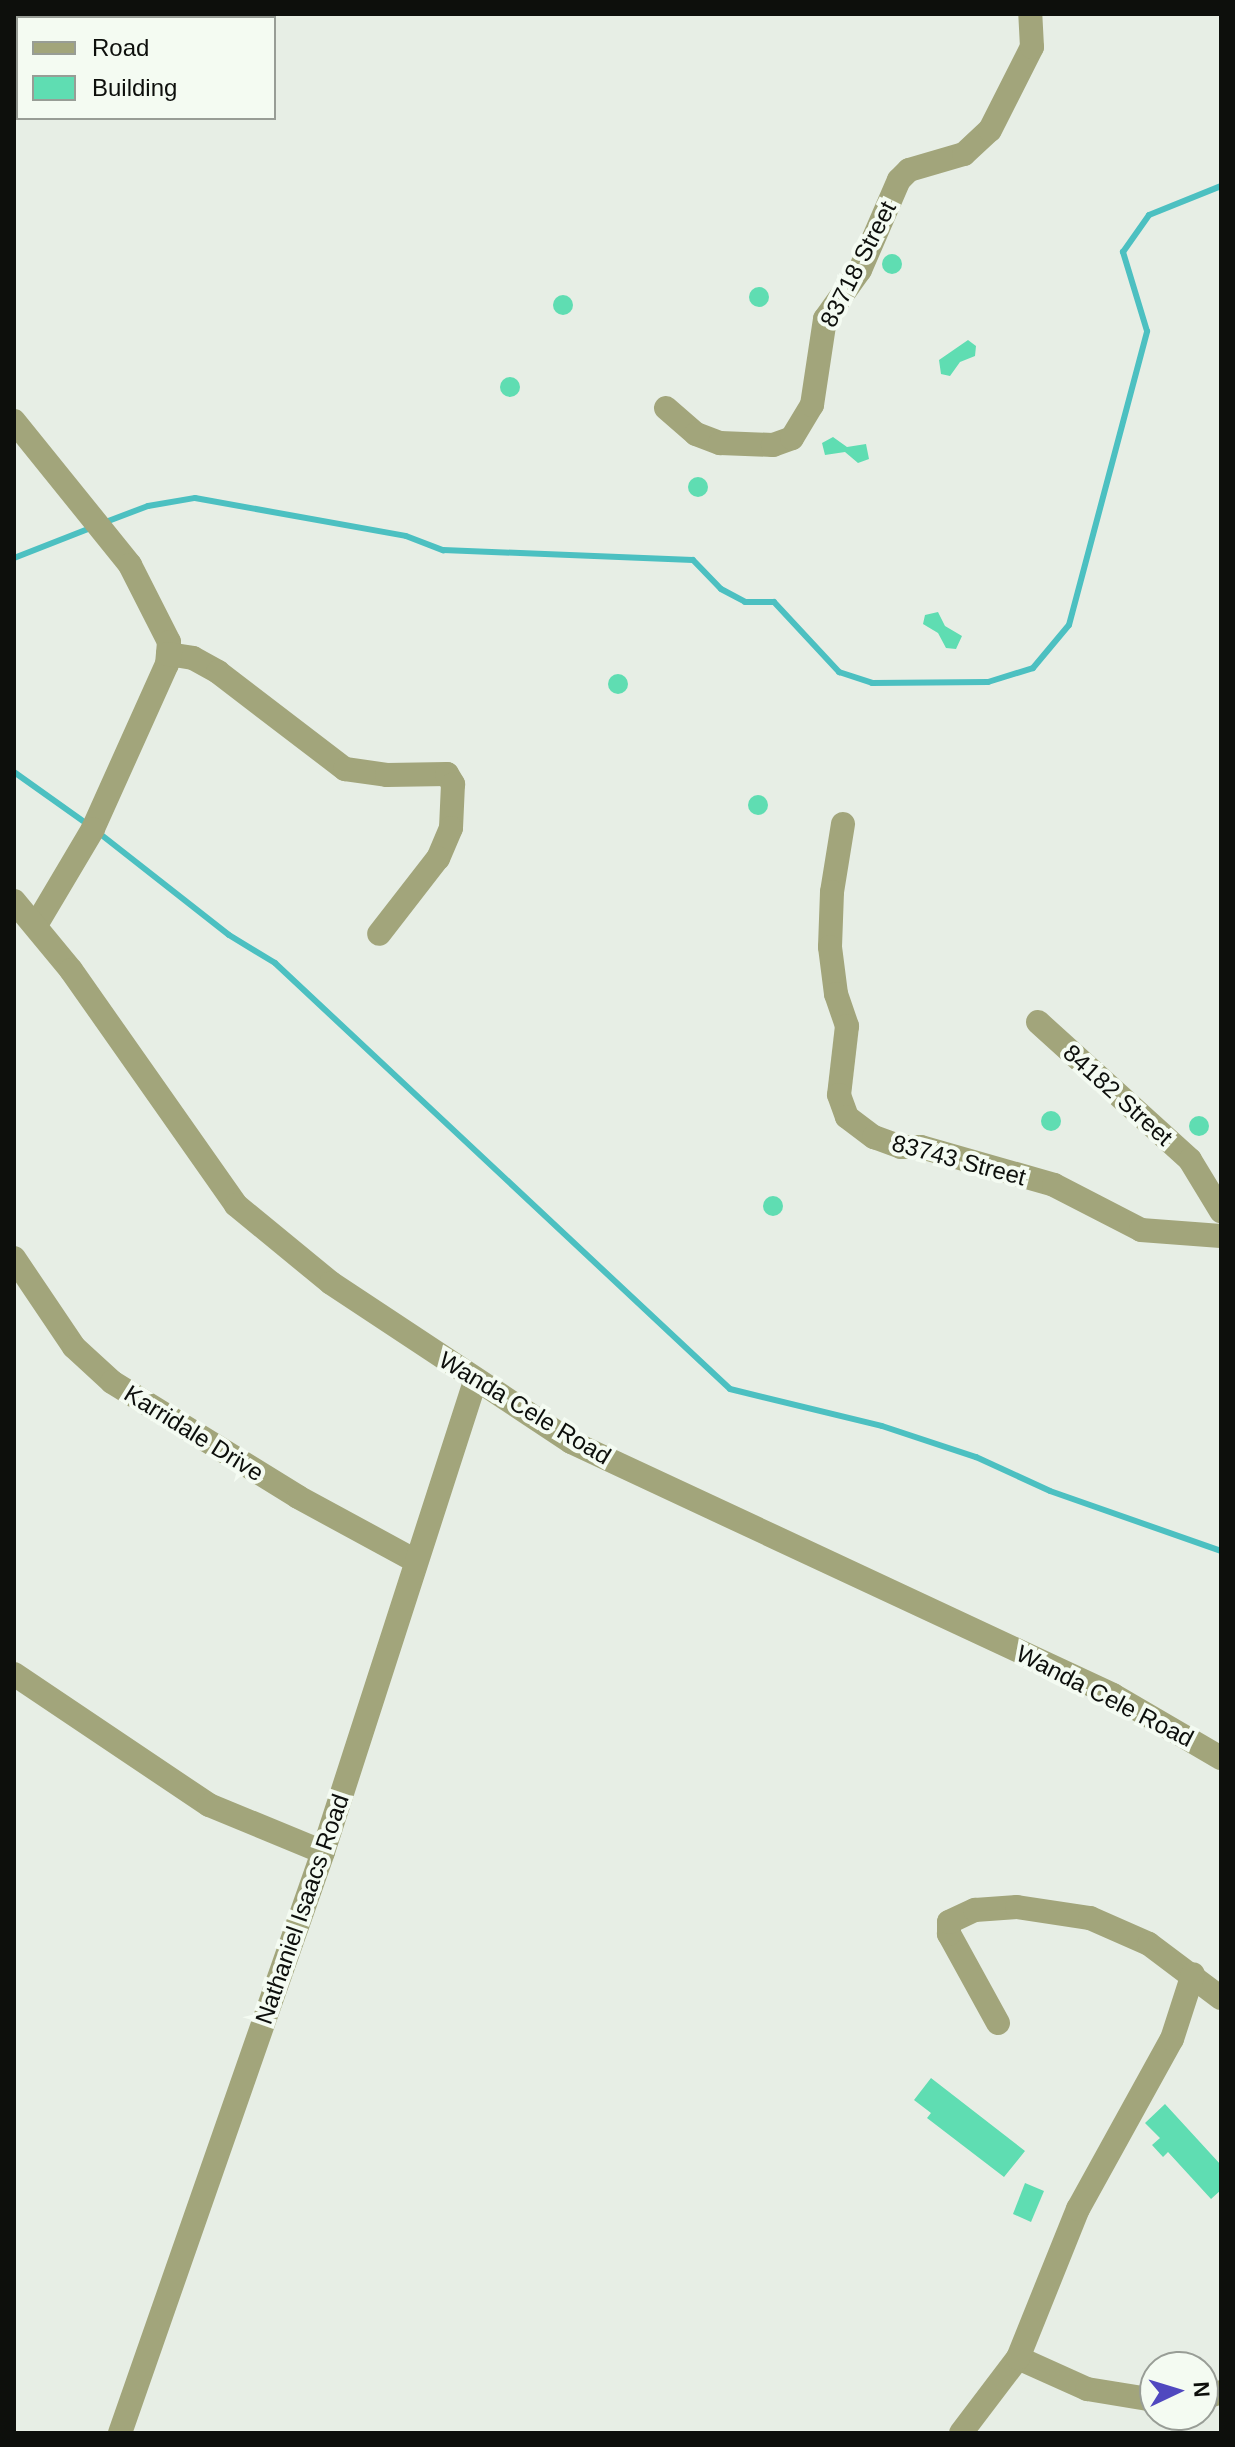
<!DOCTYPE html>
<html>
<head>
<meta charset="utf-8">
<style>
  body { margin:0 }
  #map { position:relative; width:1235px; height:2447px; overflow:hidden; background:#e7eee5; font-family:Helvetica,sans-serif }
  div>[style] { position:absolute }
  .stream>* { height:6px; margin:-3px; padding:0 3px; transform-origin:3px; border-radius:3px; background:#4cc0c1 }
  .building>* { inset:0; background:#5fddb2 }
  .round { border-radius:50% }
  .street>* { height:24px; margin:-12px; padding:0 12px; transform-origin:12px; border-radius:12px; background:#a2a57b }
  span { translate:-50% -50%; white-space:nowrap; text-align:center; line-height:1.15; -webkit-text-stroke:8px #f4fbf2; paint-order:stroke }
  .street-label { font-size:24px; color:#0d0f0c }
  .frame { position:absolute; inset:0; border:16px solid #0d0f0c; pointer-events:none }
  .legend { position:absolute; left:16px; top:16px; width:260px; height:104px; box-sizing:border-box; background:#f4fbf2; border:2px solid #989d96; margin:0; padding:10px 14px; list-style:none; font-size:24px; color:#0d0f0c }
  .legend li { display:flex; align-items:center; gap:16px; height:40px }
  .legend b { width:40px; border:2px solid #989d96 }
  .north { position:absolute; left:1139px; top:2351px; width:80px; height:80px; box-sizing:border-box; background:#f4fbf2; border:2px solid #989d96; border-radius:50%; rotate:86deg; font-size:22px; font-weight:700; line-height:32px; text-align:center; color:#0d0f0c }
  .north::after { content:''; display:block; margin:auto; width:28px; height:36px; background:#5048bf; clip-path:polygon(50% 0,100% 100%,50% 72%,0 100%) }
</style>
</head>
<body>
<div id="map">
  <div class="stream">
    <div style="left:103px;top:523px;width:48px;rotate:-20.7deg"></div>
    <div style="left:148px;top:506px;width:48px;rotate:-9.7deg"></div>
    <div style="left:195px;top:498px;width:214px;rotate:10.2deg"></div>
    <div style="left:406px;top:536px;width:40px;rotate:21deg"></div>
    <div style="left:443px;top:550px;width:250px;rotate:2.3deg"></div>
    <div style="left:693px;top:560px;width:40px;rotate:46deg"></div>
    <div style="left:721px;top:589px;width:27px;rotate:28deg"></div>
    <div style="left:745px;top:602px;width:29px"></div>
    <div style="left:774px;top:602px;width:96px;rotate:47.1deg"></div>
    <div style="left:839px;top:672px;width:35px;rotate:18deg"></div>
    <div style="left:872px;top:683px;width:116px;rotate:-0.5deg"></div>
    <div style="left:988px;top:682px;width:47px;rotate:-17.3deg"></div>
    <div style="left:1033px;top:668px;width:56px;rotate:-50.1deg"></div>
    <div style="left:1069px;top:625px;width:304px;rotate:-75.1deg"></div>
    <div style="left:1147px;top:331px;width:83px;rotate:-106.9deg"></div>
    <div style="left:1123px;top:252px;width:45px;rotate:-54.9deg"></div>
    <div style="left:1149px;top:215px;width:78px;rotate:-21.9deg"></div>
    <div style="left:14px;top:558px;width:85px;rotate:-21.4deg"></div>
    <div style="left:14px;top:772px;width:93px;rotate:35.4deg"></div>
    <div style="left:99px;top:833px;width:165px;rotate:38.1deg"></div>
    <div style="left:229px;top:935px;width:54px;rotate:31.3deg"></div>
    <div style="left:275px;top:963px;width:623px;rotate:43.11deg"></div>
    <div style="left:730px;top:1389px;width:156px;rotate:13.7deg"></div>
    <div style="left:882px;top:1426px;width:99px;rotate:18.3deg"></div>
    <div style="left:976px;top:1457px;width:81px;rotate:24.7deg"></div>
    <div style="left:1050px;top:1491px;width:181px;rotate:19.3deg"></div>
  </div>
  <div class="building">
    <div class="round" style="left:882px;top:254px;width:20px;height:20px"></div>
    <div class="round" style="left:749px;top:287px;width:20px;height:20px"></div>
    <div class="round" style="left:553px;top:295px;width:20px;height:20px"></div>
    <div style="clip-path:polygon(968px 340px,976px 346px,975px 356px,960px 362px,950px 376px,941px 374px,939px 360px)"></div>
    <div class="round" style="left:500px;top:377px;width:20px;height:20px"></div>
    <div style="clip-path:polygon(833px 437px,847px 447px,866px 444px,869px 459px,858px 463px,845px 452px,825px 455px,822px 443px)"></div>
    <div class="round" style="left:688px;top:477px;width:20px;height:20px"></div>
    <div style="clip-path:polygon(938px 612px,945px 626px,962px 636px,956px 649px,946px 648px,938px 633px,923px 624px,925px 615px)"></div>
    <div class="round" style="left:608px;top:674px;width:20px;height:20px"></div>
    <div class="round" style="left:748px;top:795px;width:20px;height:20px"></div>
    <div class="round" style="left:1041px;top:1111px;width:20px;height:20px"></div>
    <div class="round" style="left:1189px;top:1116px;width:20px;height:20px"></div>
    <div class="round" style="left:763px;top:1196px;width:20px;height:20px"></div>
    <div style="clip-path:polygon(931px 2078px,1025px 2151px,1004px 2177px,927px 2118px,931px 2113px,914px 2100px)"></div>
    <div style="clip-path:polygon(1165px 2104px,1221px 2165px,1221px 2190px,1211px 2199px,1168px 2152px,1163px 2157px,1152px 2145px,1160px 2138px,1145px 2123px)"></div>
    <div style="clip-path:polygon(1025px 2183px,1044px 2191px,1031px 2222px,1013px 2214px)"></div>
  </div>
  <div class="street">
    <div style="left:666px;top:408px;width:40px;rotate:41deg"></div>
    <div style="left:696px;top:434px;width:26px;rotate:21deg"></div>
    <div style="left:720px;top:443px;width:53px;rotate:2.2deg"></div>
    <div style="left:773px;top:445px;width:20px;rotate:-20deg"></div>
    <div style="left:792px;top:438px;width:39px;rotate:-59deg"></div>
    <div style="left:812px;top:405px;width:87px;rotate:-81.4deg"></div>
    <div style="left:825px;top:319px;width:60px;rotate:-54.5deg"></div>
    <div style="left:860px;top:270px;width:98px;rotate:-66.6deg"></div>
    <div style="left:899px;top:180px;width:14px;rotate:-45deg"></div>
    <div style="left:909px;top:170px;width:57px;rotate:-16.2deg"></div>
    <div style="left:964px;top:154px;width:35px;rotate:-43deg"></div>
    <div style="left:990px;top:130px;width:93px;rotate:-63.2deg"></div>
    <div style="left:1032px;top:47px;width:33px;rotate:-93deg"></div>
    <div style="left:14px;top:421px;width:185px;rotate:51.1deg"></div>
    <div style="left:130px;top:565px;width:86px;rotate:63.1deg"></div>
    <div style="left:169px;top:642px;width:22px;rotate:95deg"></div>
    <div style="left:167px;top:664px;width:181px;rotate:114.2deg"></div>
    <div style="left:93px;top:829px;width:112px;rotate:120.7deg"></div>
    <div style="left:168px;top:654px;width:25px;rotate:9deg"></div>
    <div style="left:193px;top:658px;width:29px;rotate:29deg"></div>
    <div style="left:218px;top:672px;width:160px;rotate:37.4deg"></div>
    <div style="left:345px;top:769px;width:42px;rotate:8.1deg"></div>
    <div style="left:387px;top:775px;width:60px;rotate:-1deg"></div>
    <div style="left:447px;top:774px;width:12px;rotate:59deg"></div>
    <div style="left:453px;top:784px;width:44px;rotate:92.6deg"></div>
    <div style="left:451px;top:828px;width:33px;rotate:113deg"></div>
    <div style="left:438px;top:858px;width:96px;rotate:127.8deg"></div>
    <div style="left:843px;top:824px;width:69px;rotate:99.2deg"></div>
    <div style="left:832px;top:892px;width:55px;rotate:92.1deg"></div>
    <div style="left:830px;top:947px;width:47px;rotate:82.7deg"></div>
    <div style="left:836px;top:994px;width:34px;rotate:71deg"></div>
    <div style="left:847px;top:1026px;width:69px;rotate:96.6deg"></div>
    <div style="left:839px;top:1095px;width:23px;rotate:70deg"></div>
    <div style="left:847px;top:1117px;width:34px;rotate:37deg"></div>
    <div style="left:874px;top:1137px;width:29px;rotate:20deg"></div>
    <div style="left:901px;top:1147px;width:20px"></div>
    <div style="left:921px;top:1147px;width:138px;rotate:15.9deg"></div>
    <div style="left:1054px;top:1185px;width:98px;rotate:27.3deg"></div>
    <div style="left:1141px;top:1230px;width:80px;rotate:4.3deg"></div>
    <div style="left:14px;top:901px;width:89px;rotate:50.4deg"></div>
    <div style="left:71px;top:970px;width:287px;rotate:54.9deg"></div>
    <div style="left:236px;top:1205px;width:123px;rotate:39.4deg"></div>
    <div style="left:331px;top:1283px;width:288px;rotate:33.5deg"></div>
    <div style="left:571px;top:1442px;width:598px;rotate:25.02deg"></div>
    <div style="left:1113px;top:1695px;width:125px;rotate:30.3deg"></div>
    <div style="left:1038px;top:1022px;width:205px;rotate:42.2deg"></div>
    <div style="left:1190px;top:1160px;width:60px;rotate:58.7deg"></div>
    <div style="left:14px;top:1258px;width:107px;rotate:56deg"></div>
    <div style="left:74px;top:1347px;width:52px;rotate:42.6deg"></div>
    <div style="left:112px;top:1382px;width:219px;rotate:31.7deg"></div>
    <div style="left:298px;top:1497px;width:134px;rotate:28.5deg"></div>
    <div style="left:14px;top:1674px;width:235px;rotate:33.9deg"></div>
    <div style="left:209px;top:1805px;width:123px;rotate:22.4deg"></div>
    <div style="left:998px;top:2023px;width:102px;rotate:-118.8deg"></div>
    <div style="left:949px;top:1934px;width:12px;rotate:-90deg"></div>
    <div style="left:949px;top:1922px;width:29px;rotate:-25deg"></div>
    <div style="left:975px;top:1910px;width:42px;rotate:-4.1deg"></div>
    <div style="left:1017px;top:1907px;width:74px;rotate:8.6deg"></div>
    <div style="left:1090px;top:1918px;width:64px;rotate:23.8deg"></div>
    <div style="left:1149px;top:1944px;width:90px;rotate:36.9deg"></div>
    <div style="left:1018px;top:2358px;width:76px;rotate:24.2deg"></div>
    <div style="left:1087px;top:2389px;width:69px;rotate:9.2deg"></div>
    <div style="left:1203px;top:2398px;width:19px;rotate:-18deg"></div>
    <div style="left:120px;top:2433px;width:615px;rotate:-70.74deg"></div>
    <div style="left:323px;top:1852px;width:494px;rotate:-72.1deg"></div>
    <div style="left:961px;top:2433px;width:94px;rotate:-52.8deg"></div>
    <div style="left:1018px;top:2358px;width:161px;rotate:-68.1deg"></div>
    <div style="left:1078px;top:2209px;width:194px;rotate:-61.1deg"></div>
    <div style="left:1172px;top:2039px;width:68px;rotate:-72.1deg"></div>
  </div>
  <div class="street-label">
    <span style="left:858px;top:264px;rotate:-63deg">83718 Street</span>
    <span style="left:1118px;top:1095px;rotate:42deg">84182 Street</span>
    <span style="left:959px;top:1160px;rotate:15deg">83743 Street</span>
    <span style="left:525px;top:1408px;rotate:31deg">Wanda Cele Road</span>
    <span style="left:194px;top:1433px;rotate:32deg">Karridale Drive</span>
    <span style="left:1105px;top:1696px;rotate:27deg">Wanda Cele Road</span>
    <span style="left:302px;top:1909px;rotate:-71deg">Nathaniel Isaacs Road</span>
  </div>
  <div class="frame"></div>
  <ul class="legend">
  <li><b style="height:10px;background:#a2a57b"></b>Road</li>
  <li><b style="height:22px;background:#5fddb2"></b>Building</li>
  </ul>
  <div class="north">N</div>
</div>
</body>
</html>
